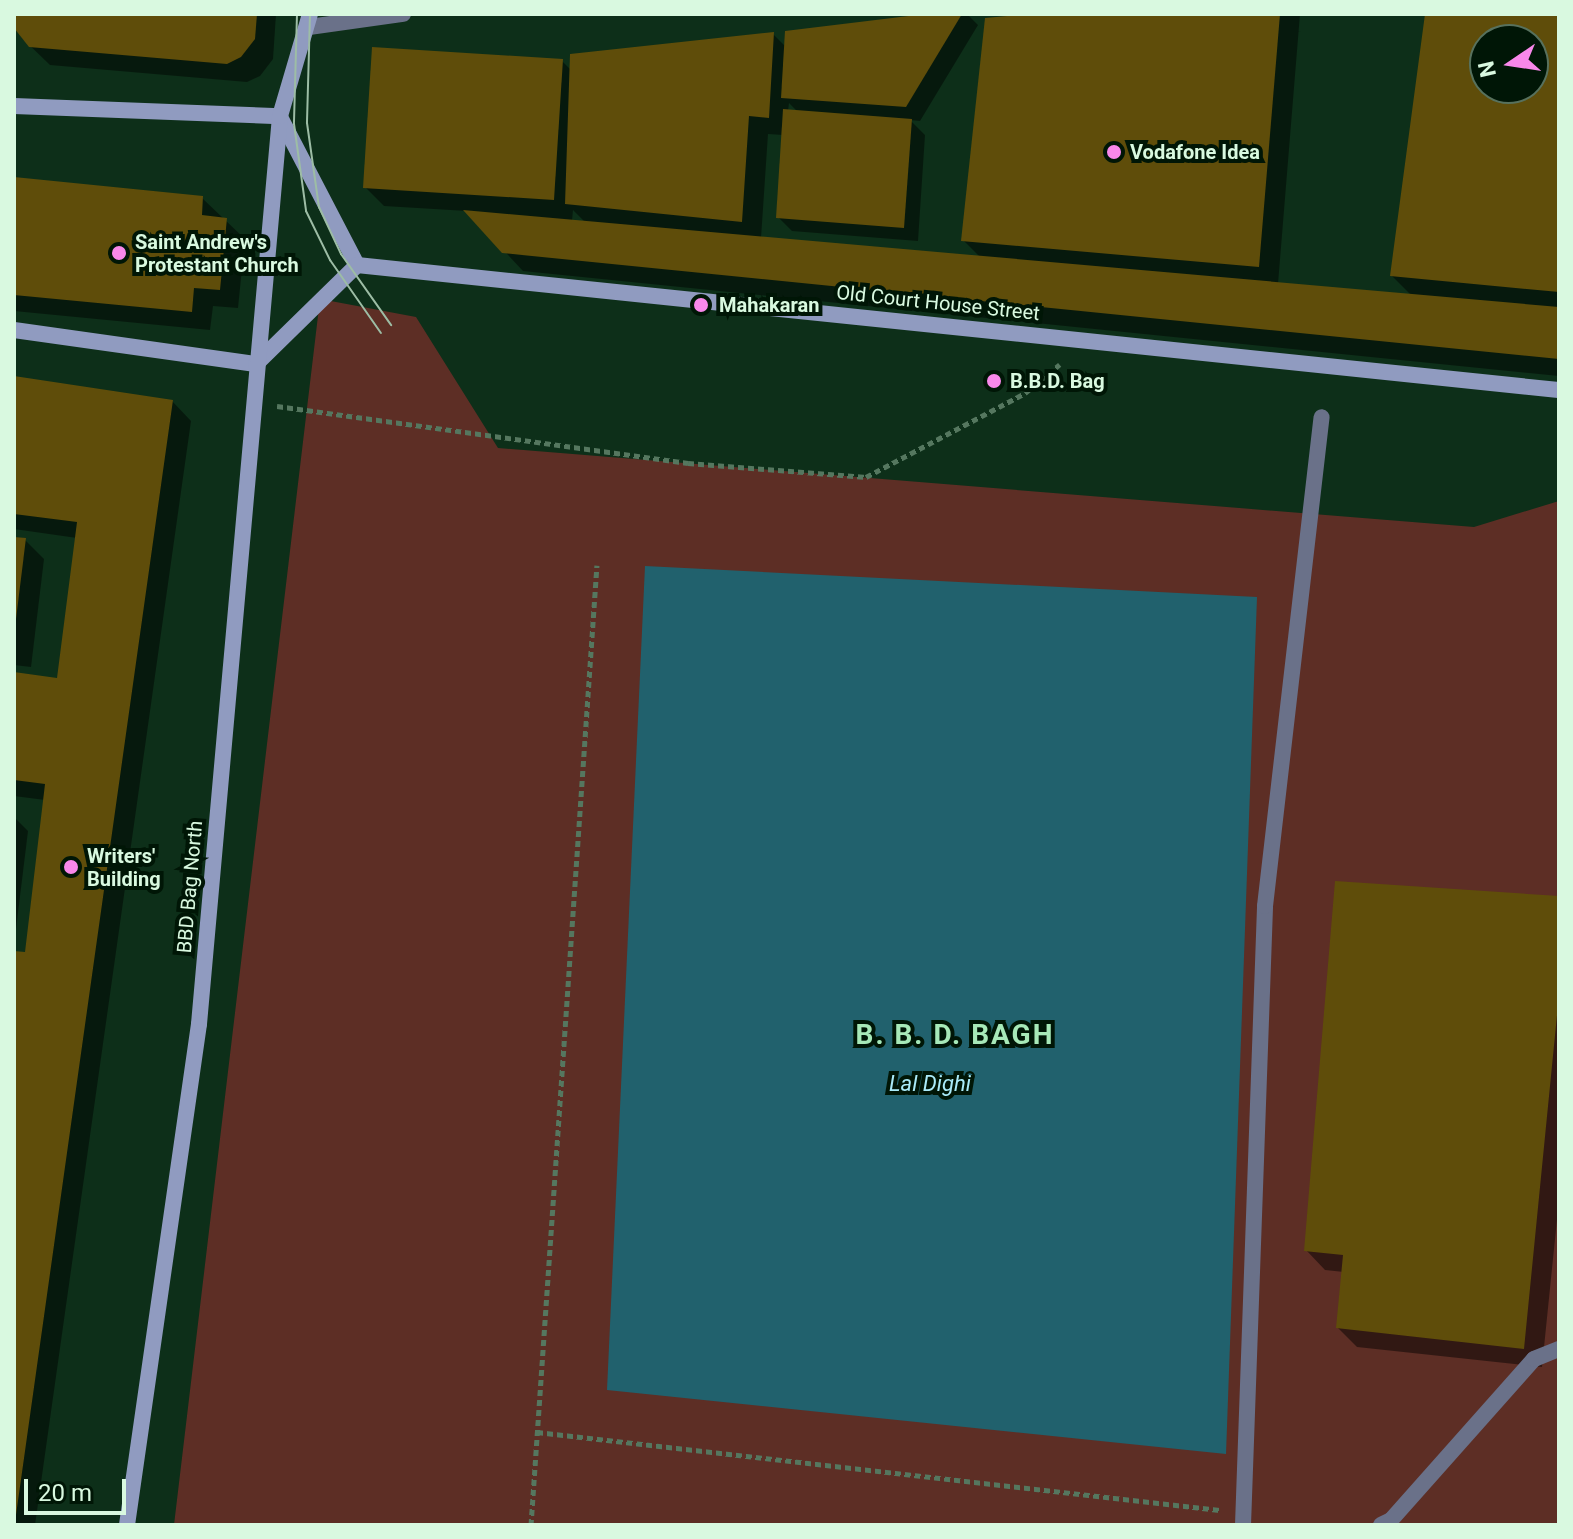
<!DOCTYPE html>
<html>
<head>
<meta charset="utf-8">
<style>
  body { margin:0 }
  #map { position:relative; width:1573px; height:1539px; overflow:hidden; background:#0d2f19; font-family:Roboto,sans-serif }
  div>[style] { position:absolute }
  .green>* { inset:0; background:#5d2e25 }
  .water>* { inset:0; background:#21616d }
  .shadow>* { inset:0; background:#0007 }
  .building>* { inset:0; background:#5f4d0a }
  .path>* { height:5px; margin-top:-2.5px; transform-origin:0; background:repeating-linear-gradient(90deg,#55775f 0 6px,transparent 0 10px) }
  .service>* { height:16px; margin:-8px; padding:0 8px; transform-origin:8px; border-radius:8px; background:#6a7189 }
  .tertiary>* { height:16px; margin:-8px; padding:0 8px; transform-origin:8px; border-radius:8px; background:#6a7189 }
  .secondary>* { height:16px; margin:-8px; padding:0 8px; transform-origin:8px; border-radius:8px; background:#909bc0 }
  .tram>* { height:2px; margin:-1px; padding:0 1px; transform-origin:1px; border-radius:1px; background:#9dbda5 }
  .dots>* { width:22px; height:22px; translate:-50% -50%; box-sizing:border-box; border:4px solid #001606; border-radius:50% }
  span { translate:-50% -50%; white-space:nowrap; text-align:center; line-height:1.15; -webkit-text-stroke:8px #001606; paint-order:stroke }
  .poi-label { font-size:20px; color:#d9f9e0; font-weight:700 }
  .left { translate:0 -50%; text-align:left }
  .street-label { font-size:20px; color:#d9f9e0 }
  .water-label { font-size:22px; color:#aaebf9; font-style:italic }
  .district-label { font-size:28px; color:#a7e9b8; font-weight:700; letter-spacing:2px }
  .frame { position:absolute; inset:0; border:16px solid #d9f9e0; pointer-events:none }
  .north { position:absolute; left:1469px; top:24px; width:80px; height:80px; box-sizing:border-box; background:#001606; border:2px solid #57715d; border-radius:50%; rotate:257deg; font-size:22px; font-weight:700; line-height:32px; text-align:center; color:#d9f9e0 }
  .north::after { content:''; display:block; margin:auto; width:28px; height:36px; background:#f888ea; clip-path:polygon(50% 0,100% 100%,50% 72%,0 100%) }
  .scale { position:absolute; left:24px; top:1479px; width:102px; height:36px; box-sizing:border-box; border:4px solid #d9f9e0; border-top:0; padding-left:10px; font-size:24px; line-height:28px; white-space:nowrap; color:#d9f9e0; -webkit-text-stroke:6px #001606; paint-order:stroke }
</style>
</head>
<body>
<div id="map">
  <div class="green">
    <div style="clip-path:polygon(320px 299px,416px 317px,498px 448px,1474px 527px,1559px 501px,1559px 1525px,174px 1525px)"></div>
  </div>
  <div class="water">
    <div style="clip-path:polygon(645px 566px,1257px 597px,1226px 1454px,607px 1390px)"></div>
  </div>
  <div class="shadow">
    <div style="clip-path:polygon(16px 14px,276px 14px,273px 59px,260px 76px,247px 82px,50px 65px,22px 38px)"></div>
    <div style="clip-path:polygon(evenodd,942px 14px,967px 14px,978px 25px,920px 121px,910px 120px,925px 135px,918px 241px,792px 231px,778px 217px,783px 135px,768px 134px,761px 238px,981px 258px,963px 240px,1050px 14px,1300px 14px,1278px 284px,1412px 296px,1392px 276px,1427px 14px,1559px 14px,1559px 376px,523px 271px,467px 211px,384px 206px,365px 187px,562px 61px,571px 70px,773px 34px,786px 47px,942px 14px,1485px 40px,1533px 40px,1533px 88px,1485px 88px,1485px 40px,942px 14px,789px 103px,798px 112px,788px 111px,789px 103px,942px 14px,573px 210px,586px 223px,572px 221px,573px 210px)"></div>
    <div style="clip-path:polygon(14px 179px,202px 198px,245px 239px,238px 308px,213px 306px,210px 330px,14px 311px)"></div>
    <div style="clip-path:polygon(14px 378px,172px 401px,191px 421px,35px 1525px,14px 1525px,14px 953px,27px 954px,45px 800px,14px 796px,14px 674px,59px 680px,77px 538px,14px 529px)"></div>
    <div style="clip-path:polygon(14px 539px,25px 540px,44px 559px,31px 667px,14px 665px)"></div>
    <div style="clip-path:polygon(14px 817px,28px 831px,15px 937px,14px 937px)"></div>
    <div style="clip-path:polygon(1559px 898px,1559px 1200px,1542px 1367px,1357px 1347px,1338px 1328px,1344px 1272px,1325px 1270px,1306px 1250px)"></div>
  </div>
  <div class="building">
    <div style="clip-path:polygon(14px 14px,257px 14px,255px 39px,241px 57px,227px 64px,29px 47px,14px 28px)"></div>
    <div style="clip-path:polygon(925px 14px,962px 14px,906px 107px,781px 98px,785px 31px)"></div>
    <div style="clip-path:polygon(1029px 14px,1280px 14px,1259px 267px,961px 241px,985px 18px)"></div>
    <div style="clip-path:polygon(evenodd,1425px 14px,1559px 14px,1559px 292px,1390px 276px,1425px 14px,1485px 40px,1533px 40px,1533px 88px,1485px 88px,1485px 40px)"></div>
    <div style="clip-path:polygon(774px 32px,769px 118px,749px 116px,742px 222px,565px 204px,570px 54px)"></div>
    <div style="clip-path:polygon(372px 47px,563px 59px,554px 200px,363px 188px)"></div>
    <div style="clip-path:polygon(783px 109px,912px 119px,904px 228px,776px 218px)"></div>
    <div style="clip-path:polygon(14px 177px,203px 196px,202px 215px,227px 218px,220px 290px,194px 288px,192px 312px,14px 295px)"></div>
    <div style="clip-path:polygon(463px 210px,1559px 307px,1559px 359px,502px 253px)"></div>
    <div style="clip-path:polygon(14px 376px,173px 400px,16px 1515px,14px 951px,25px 952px,45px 784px,14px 780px,14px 672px,57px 678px,77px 522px,14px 514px)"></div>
    <div style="clip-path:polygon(14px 537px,26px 538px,16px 619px,14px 619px)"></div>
    <div style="clip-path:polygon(1335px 881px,1559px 896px,1559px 995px,1524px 1349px,1336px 1328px,1343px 1255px,1304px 1251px)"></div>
  </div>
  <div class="path">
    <div style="left:277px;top:406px;width:415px;rotate:7.9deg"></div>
    <div style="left:688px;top:463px;width:179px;rotate:4.5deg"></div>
    <div style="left:866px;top:477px;width:180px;rotate:-27.8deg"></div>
    <div style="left:1025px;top:393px;width:45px;rotate:-39.6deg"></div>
    <div style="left:537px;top:1432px;width:687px;rotate:6.52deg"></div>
    <div style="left:531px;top:1525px;width:962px;rotate:-86.07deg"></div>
  </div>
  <div class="service">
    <div style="left:1243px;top:1525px;width:619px;rotate:-87.96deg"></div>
    <div style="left:1265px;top:906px;width:492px;rotate:-83.4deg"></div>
    <div style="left:1381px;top:1525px;width:11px;rotate:-27deg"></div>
    <div style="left:1391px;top:1520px;width:215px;rotate:-48.4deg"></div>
    <div style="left:1534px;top:1359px;width:27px;rotate:-22deg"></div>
  </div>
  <div class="tertiary">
    <div style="left:309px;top:27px;width:95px;rotate:-7.9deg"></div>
  </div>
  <div class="secondary">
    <div style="left:14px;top:106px;width:266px;rotate:2.2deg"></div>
    <div style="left:280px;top:117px;width:167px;rotate:62.5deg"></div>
    <div style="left:14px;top:330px;width:244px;rotate:8deg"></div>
    <div style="left:256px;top:364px;width:141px;rotate:-44.4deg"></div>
    <div style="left:357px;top:265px;width:1208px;rotate:5.94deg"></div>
    <div style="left:127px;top:1525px;width:506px;rotate:-81.82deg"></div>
    <div style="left:199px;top:1024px;width:912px;rotate:-84.9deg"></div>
    <div style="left:280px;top:116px;width:106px;rotate:-73.6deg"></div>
  </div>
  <div class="tram">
    <div style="left:297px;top:14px;width:110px;rotate:91.6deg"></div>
    <div style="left:294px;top:124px;width:88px;rotate:82.1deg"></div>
    <div style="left:306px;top:211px;width:55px;rotate:63.9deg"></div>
    <div style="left:330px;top:260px;width:89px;rotate:55.1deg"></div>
    <div style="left:310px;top:14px;width:109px;rotate:91.6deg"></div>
    <div style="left:307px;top:123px;width:85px;rotate:81.9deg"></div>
    <div style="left:319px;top:207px;width:52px;rotate:64.9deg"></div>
    <div style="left:341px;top:254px;width:87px;rotate:54.8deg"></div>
  </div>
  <div class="dots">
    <div style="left:1114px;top:152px;background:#f888ea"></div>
    <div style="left:119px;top:253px;background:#f888ea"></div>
    <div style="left:701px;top:305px;background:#f888ea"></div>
    <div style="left:994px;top:381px;background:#f888ea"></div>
    <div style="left:71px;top:867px;background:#f888ea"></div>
  </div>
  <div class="poi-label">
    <span class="left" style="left:1130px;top:152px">Vodafone Idea</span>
    <span class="left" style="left:135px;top:254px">Saint Andrew's<br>Protestant Church</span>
    <span class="left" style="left:719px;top:305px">Mahakaran</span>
    <span class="left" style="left:1010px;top:381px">B.B.D. Bag</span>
    <span class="left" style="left:87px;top:868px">Writers'<br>Building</span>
  </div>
  <div class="street-label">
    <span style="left:938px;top:303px;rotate:6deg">Old Court House Street</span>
    <span style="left:190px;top:887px;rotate:-85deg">BBD Bag North</span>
  </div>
  <div class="water-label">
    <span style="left:930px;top:1084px">Lal Dighi</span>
  </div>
  <div class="district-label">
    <span style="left:955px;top:1035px">B. B. D. BAGH</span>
  </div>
  <div class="frame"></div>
  <div class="north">N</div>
  <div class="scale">20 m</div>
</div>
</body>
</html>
